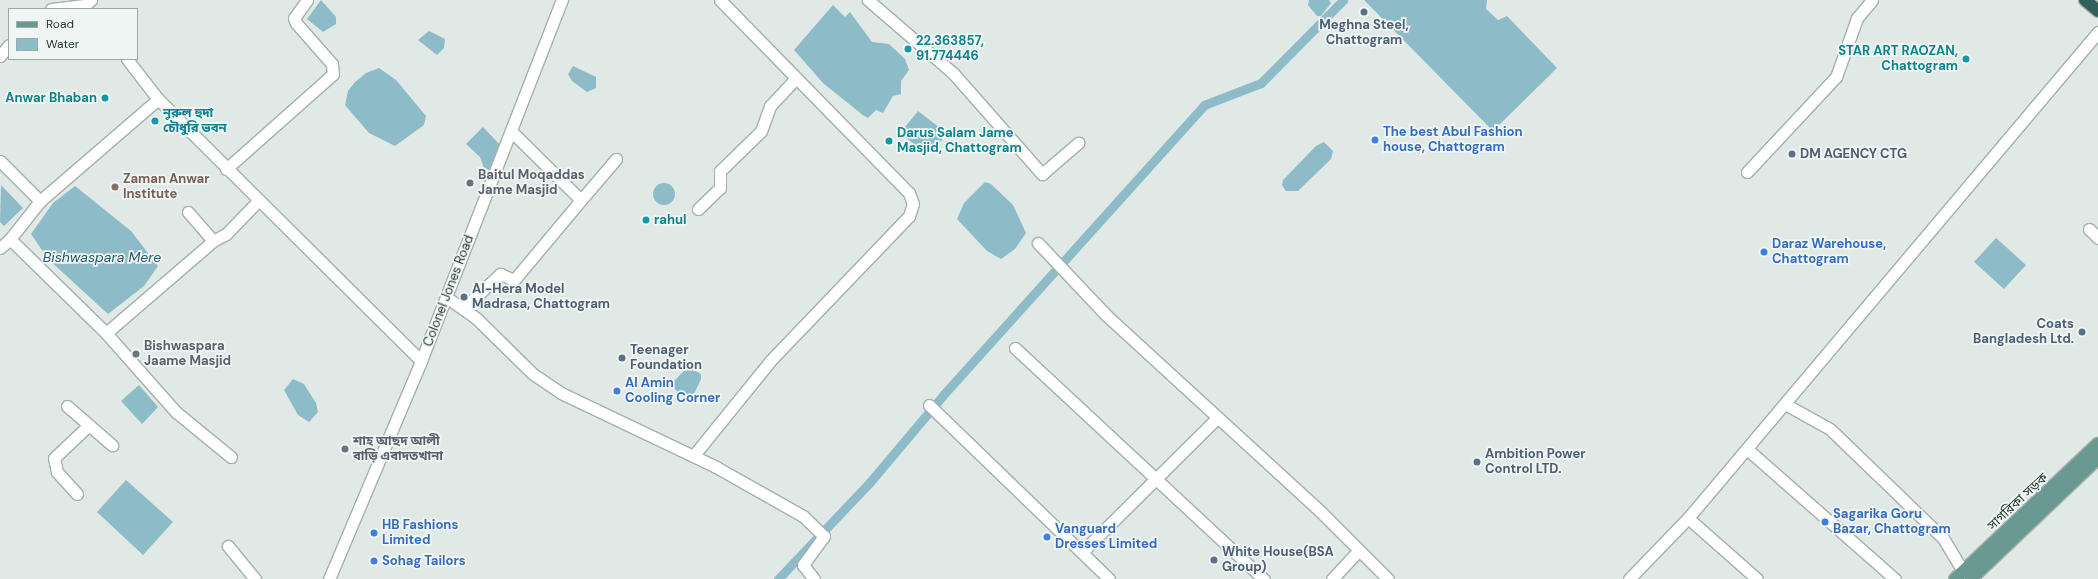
<!DOCTYPE html>
<html>
<head>
<meta charset="utf-8">
<style>
  body { margin:0 }
  #map { position:relative; width:2098px; height:579px; overflow:hidden; background:#e0e9e5; font-family:"DM Sans","Noto Sans Bengali",sans-serif }
  div>[style] { position:absolute }
  .water>* { inset:0; background:#8ebbc8 }
  .round { border-radius:50% }
  .canal>* { height:9px; margin:-4.5px; padding:0 4.5px; transform-origin:4.5px; border-radius:4.5px; background:#8ebbc8 }
  .roads { filter:drop-shadow(1px 0 #a4b0ac) drop-shadow(-1px 0 #a4b0ac) drop-shadow(0 1px #a4b0ac) drop-shadow(0 -1px #a4b0ac) }
  .minor>* { height:11px; margin:-5.5px; padding:0 5.5px; transform-origin:5.5px; border-radius:5.5px; background:#fff }
  .major>* { height:12px; margin:-6px; padding:0 6px; transform-origin:6px; border-radius:6px; background:#699990 }
  .highway>* { height:12px; margin:-6px; padding:0 6px; transform-origin:6px; border-radius:6px; background:#325f59 }
  .dots>* { width:11px; height:11px; translate:-50% -50%; box-sizing:border-box; border:2px solid #f0f6f3; border-radius:50% }
  span { translate:-50% -50%; white-space:nowrap; text-align:center; line-height:1.15; -webkit-text-stroke:3.5px #f0f6f3; paint-order:stroke }
  .service-label { font-size:13px; color:#4e5e75; font-weight:700 }
  .left { translate:0 -50%; text-align:left }
  .right { translate:-100% -50%; text-align:right }
  .culture-label { font-size:13px; color:#0d838f; font-weight:700 }
  .shop-label { font-size:13px; color:#366cbe; font-weight:700 }
  .worship-label { font-size:13px; color:#5b616d; font-weight:700 }
  .education-label { font-size:13px; color:#785e54; font-weight:700 }
  .street-label { font-size:13px; color:#233733 }
  .water-label { font-size:14px; color:#245b6b; font-style:italic }
  .legend { position:absolute; left:8px; top:8px; width:130px; height:52px; box-sizing:border-box; background:#f0f6f3; border:1px solid #9eaaa6; margin:0; padding:5px 7px; list-style:none; font-size:12px; color:#233733 }
  .legend li { display:flex; align-items:center; gap:8px; height:20px }
  .legend b { width:20px; border:1px solid #9eaaa6 }
</style>
</head>
<body>
<div id="map">
  <div class="water">
    <div style="clip-path:polygon(321px 0,336px 17px,336px 24px,323px 32px,307px 19px)"></div>
    <div style="clip-path:polygon(1329px 0,1331px 3px,1321px 16px,1317px 16px,1308px 5px,1309px 0)"></div>
    <div style="clip-path:polygon(1364px 0,1487px 0,1486px 9px,1498px 20px,1507px 16px,1557px 68px,1493px 131px)"></div>
    <div style="clip-path:polygon(833px 5px,845px 17px,850px 12px,872px 42px,889px 44px,905px 59px,909px 70px,901px 81px,901px 94px,893px 96px,883px 113px,876px 110px,868px 118px,864px 116px,823px 83px,794px 50px)"></div>
    <div style="clip-path:polygon(429px 31px,445px 39px,444px 48px,437px 55px,418px 40px)"></div>
    <div style="clip-path:polygon(573px 66px,596px 77px,596px 88px,587px 92px,572px 81px,568px 74px)"></div>
    <div style="clip-path:polygon(379px 68px,396px 80px,426px 116px,424px 125px,395px 146px,369px 133px,345px 105px,348px 91px,355px 82px,366px 73px)"></div>
    <div style="clip-path:polygon(918px 111px,944px 131px,942px 140px,926px 154px,904px 136px,905px 127px)"></div>
    <div style="clip-path:polygon(483px 127px,501px 146px,490px 170px,484px 168px,480px 157px,466px 144px)"></div>
    <div style="clip-path:polygon(1324px 142px,1333px 151px,1331px 159px,1298px 191px,1286px 191px,1282px 185px,1283px 180px,1316px 146px)"></div>
    <div style="clip-path:polygon(985px 182px,991px 184px,1013px 205px,1026px 233px,1015px 249px,1001px 259px,987px 251px,957px 219px,964px 203px)"></div>
    <div class="round" style="left:653px;top:183px;width:22px;height:22px"></div>
    <div style="clip-path:polygon(1px 185px,23px 208px,4px 226px,0 222px)"></div>
    <div style="clip-path:polygon(75px 186px,131px 231px,158px 266px,144px 286px,108px 314px,48px 259px,31px 234px,53px 203px)"></div>
    <div style="clip-path:polygon(1996px 238px,2026px 265px,2004px 289px,1974px 262px)"></div>
    <div style="clip-path:polygon(688px 367px,701px 374px,701px 379px,694px 394px,684px 397px,670px 385px)"></div>
    <div style="clip-path:polygon(293px 379px,304px 384px,316px 403px,318px 412px,309px 422px,298px 415px,284px 390px)"></div>
    <div style="clip-path:polygon(139px 385px,158px 407px,142px 424px,121px 401px)"></div>
    <div style="clip-path:polygon(126px 480px,173px 522px,143px 555px,97px 512px)"></div>
  </div>
  <div class="canal">
    <div style="left:778px;top:579px;width:134px;rotate:-46.5deg"></div>
    <div style="left:870px;top:482px;width:115px;rotate:-49.9deg"></div>
    <div style="left:944px;top:394px;width:389px;rotate:-48deg"></div>
    <div style="left:1204px;top:105px;width:61px;rotate:-21.1deg"></div>
    <div style="left:1261px;top:83px;width:117px;rotate:-45.3deg"></div>
  </div>
  <div class="roads">
    <div class="minor">
      <div style="left:868px;top:0;width:112px;rotate:40.7deg"></div>
      <div style="left:953px;top:73px;width:135px;rotate:48.6deg"></div>
      <div style="left:1042px;top:174px;width:48px;rotate:-40.7deg"></div>
      <div style="left:51px;top:9px;width:34px;rotate:-7deg"></div>
      <div style="left:85px;top:5px;width:8px;rotate:-40deg"></div>
      <div style="left:0;top:56px;width:14px;rotate:-51deg"></div>
      <div style="left:127px;top:59px;width:51px;rotate:52.2deg"></div>
      <div style="left:511px;top:131px;width:98px;rotate:44.6deg"></div>
      <div style="left:581px;top:200px;width:54px;rotate:-49.5deg"></div>
      <div style="left:0;top:161px;width:57px;rotate:45deg"></div>
      <div style="left:40px;top:201px;width:156px;rotate:-40.8deg"></div>
      <div style="left:158px;top:99px;width:143px;rotate:45deg"></div>
      <div style="left:226px;top:169px;width:143px;rotate:-41.6deg"></div>
      <div style="left:333px;top:74px;width:10px;rotate:-96deg"></div>
      <div style="left:332px;top:64px;width:55px;rotate:-131.3deg"></div>
      <div style="left:296px;top:23px;width:5px;rotate:-112deg"></div>
      <div style="left:294px;top:18px;width:22px;rotate:-54deg"></div>
      <div style="left:1747px;top:172px;width:130px;rotate:-46.9deg"></div>
      <div style="left:1836px;top:77px;width:63px;rotate:-70.4deg"></div>
      <div style="left:1857px;top:18px;width:23px;rotate:-50deg"></div>
      <div style="left:40px;top:201px;width:48px;rotate:128.3deg"></div>
      <div style="left:10px;top:239px;width:134px;rotate:44.4deg"></div>
      <div style="left:106px;top:333px;width:106px;rotate:48.5deg"></div>
      <div style="left:176px;top:412px;width:71px;rotate:39.3deg"></div>
      <div style="left:698px;top:209px;width:30px;rotate:-44deg"></div>
      <div style="left:720px;top:188px;width:17px;rotate:-90deg"></div>
      <div style="left:720px;top:171px;width:57px;rotate:-44.3deg"></div>
      <div style="left:761px;top:131px;width:27px;rotate:-70deg"></div>
      <div style="left:770px;top:106px;width:38px;rotate:-47deg"></div>
      <div style="left:188px;top:212px;width:38px;rotate:49deg"></div>
      <div style="left:213px;top:241px;width:15px;rotate:-28deg"></div>
      <div style="left:226px;top:234px;width:47px;rotate:-45.9deg"></div>
      <div style="left:259px;top:200px;width:228px;rotate:44.8deg"></div>
      <div style="left:2089px;top:229px;width:13px;rotate:45deg"></div>
      <div style="left:1038px;top:243px;width:99px;rotate:46.6deg"></div>
      <div style="left:1106px;top:315px;width:290px;rotate:42.5deg"></div>
      <div style="left:1320px;top:511px;width:96px;rotate:45deg"></div>
      <div style="left:0;top:248px;width:13px;rotate:-42deg"></div>
      <div style="left:446px;top:297px;width:37px;rotate:35deg"></div>
      <div style="left:476px;top:318px;width:80px;rotate:44.5deg"></div>
      <div style="left:533px;top:374px;width:34px;rotate:34deg"></div>
      <div style="left:561px;top:393px;width:172px;rotate:25.5deg"></div>
      <div style="left:716px;top:467px;width:100px;rotate:29.4deg"></div>
      <div style="left:803px;top:516px;width:29px;rotate:44deg"></div>
      <div style="left:824px;top:536px;width:36px;rotate:126deg"></div>
      <div style="left:803px;top:565px;width:18px;rotate:52deg"></div>
      <div style="left:464px;top:308px;width:50px;rotate:-43.4deg"></div>
      <div style="left:500px;top:274px;width:15px;rotate:23deg"></div>
      <div style="left:514px;top:280px;width:104px;rotate:-50.1deg"></div>
      <div style="left:106px;top:333px;width:141px;rotate:-40.7deg"></div>
      <div style="left:1015px;top:348px;width:340px;rotate:42.9deg"></div>
      <div style="left:1785px;top:404px;width:51px;rotate:29.1deg"></div>
      <div style="left:1830px;top:429px;width:157px;rotate:44deg"></div>
      <div style="left:1943px;top:538px;width:39px;rotate:59deg"></div>
      <div style="left:929px;top:405px;width:250px;rotate:44deg"></div>
      <div style="left:67px;top:406px;width:60px;rotate:40.9deg"></div>
      <div style="left:1747px;top:449px;width:197px;rotate:41.3deg"></div>
      <div style="left:694px;top:455px;width:121px;rotate:-51deg"></div>
      <div style="left:770px;top:361px;width:201px;rotate:-46.2deg"></div>
      <div style="left:909px;top:216px;width:13px;rotate:-72deg"></div>
      <div style="left:913px;top:204px;width:12px;rotate:-110deg"></div>
      <div style="left:909px;top:193px;width:270px;rotate:-134.4deg"></div>
      <div style="left:77px;top:494px;width:30px;rotate:-132deg"></div>
      <div style="left:57px;top:472px;width:14px;rotate:-102deg"></div>
      <div style="left:54px;top:458px;width:48px;rotate:-43.3deg"></div>
      <div style="left:1688px;top:518px;width:92px;rotate:41.5deg"></div>
      <div style="left:228px;top:546px;width:43px;rotate:50.7deg"></div>
      <div style="left:1082px;top:552px;width:189px;rotate:-44.8deg"></div>
      <div style="left:329px;top:579px;width:237px;rotate:-67.1deg"></div>
      <div style="left:421px;top:361px;width:388px;rotate:-68.7deg"></div>
      <div style="left:1332px;top:579px;width:38px;rotate:-47deg"></div>
      <div style="left:1629px;top:579px;width:85px;rotate:-46deg"></div>
      <div style="left:1688px;top:518px;width:636px;rotate:-49.85deg"></div>
    </div>
    <div class="major">
      <div style="left:1955px;top:579px;width:197px;rotate:-43.4deg"></div>
      <div style="left:1971px;top:579px;width:175px;rotate:-43.6deg"></div>
    </div>
    <div class="highway">
      <div style="left:2085px;top:0;width:17px;rotate:40deg"></div>
    </div>
  </div>
  <div class="dots">
    <div style="left:1364px;top:12px;background:#5c6f8a"></div>
    <div style="left:908px;top:49px;background:#0f9aa8"></div>
    <div style="left:1966px;top:59px;background:#0f9aa8"></div>
    <div style="left:105px;top:98px;background:#0f9aa8"></div>
    <div style="left:155px;top:121px;background:#0f9aa8"></div>
    <div style="left:1375px;top:140px;background:#3f7fe0"></div>
    <div style="left:889px;top:141px;background:#0f9aa8"></div>
    <div style="left:1792px;top:154px;background:#5c6f8a"></div>
    <div style="left:470px;top:183px;background:#6b7280"></div>
    <div style="left:115px;top:187px;background:#8d6e63"></div>
    <div style="left:646px;top:220px;background:#0f9aa8"></div>
    <div style="left:1764px;top:252px;background:#3f7fe0"></div>
    <div style="left:464px;top:297px;background:#5c6f8a"></div>
    <div style="left:2082px;top:332px;background:#5c6f8a"></div>
    <div style="left:136px;top:354px;background:#6b7280"></div>
    <div style="left:622px;top:358px;background:#5c6f8a"></div>
    <div style="left:617px;top:391px;background:#3f7fe0"></div>
    <div style="left:345px;top:449px;background:#6b7280"></div>
    <div style="left:1477px;top:462px;background:#5c6f8a"></div>
    <div style="left:1825px;top:522px;background:#3f7fe0"></div>
    <div style="left:374px;top:533px;background:#3f7fe0"></div>
    <div style="left:1047px;top:537px;background:#3f7fe0"></div>
    <div style="left:1214px;top:560px;background:#5c6f8a"></div>
    <div style="left:374px;top:561px;background:#3f7fe0"></div>
  </div>
  <div class="service-label">
    <span style="left:1364px;top:33px">Meghna Steel,<br>Chattogram</span>
    <span class="left" style="left:1800px;top:154px">DM AGENCY CTG</span>
    <span class="left" style="left:472px;top:297px">Al-Hera Model<br>Madrasa, Chattogram</span>
    <span class="right" style="left:2074px;top:332px">Coats<br>Bangladesh Ltd.</span>
    <span class="left" style="left:630px;top:358px">Teenager<br>Foundation</span>
    <span class="left" style="left:1485px;top:462px">Ambition Power<br>Control LTD.</span>
    <span class="left" style="left:1222px;top:560px">White House(BSA<br>Group)</span>
  </div>
  <div class="culture-label">
    <span class="left" style="left:916px;top:49px">22.363857,<br>91.774446</span>
    <span class="right" style="left:1958px;top:59px">STAR ART RAOZAN,<br>Chattogram</span>
    <span class="right" style="left:97px;top:98px">Anwar Bhaban</span>
    <span class="left" style="left:163px;top:121px">নুরুল হুদা<br>চৌধুরি ভবন</span>
    <span class="left" style="left:897px;top:141px">Darus Salam Jame<br>Masjid, Chattogram</span>
    <span class="left" style="left:654px;top:220px">rahul</span>
  </div>
  <div class="shop-label">
    <span class="left" style="left:1383px;top:140px">The best Abul Fashion<br>house, Chattogram</span>
    <span class="left" style="left:1772px;top:252px">Daraz Warehouse,<br>Chattogram</span>
    <span class="left" style="left:625px;top:391px">Al Amin<br>Cooling Corner</span>
    <span class="left" style="left:1833px;top:522px">Sagarika Goru<br>Bazar, Chattogram</span>
    <span class="left" style="left:382px;top:533px">HB Fashions<br>Limited</span>
    <span class="left" style="left:1055px;top:537px">Vanguard<br>Dresses Limited</span>
    <span class="left" style="left:382px;top:561px">Sohag Tailors</span>
  </div>
  <div class="worship-label">
    <span class="left" style="left:478px;top:183px">Baitul Moqaddas<br>Jame Masjid</span>
    <span class="left" style="left:144px;top:354px">Bishwaspara<br>Jaame Masjid</span>
    <span class="left" style="left:353px;top:449px">শাহ আছদ আলী<br>বাড়ি এবাদতখানা</span>
  </div>
  <div class="education-label">
    <span class="left" style="left:123px;top:187px">Zaman Anwar<br>Institute</span>
  </div>
  <div class="street-label">
    <span style="left:449px;top:291px;rotate:-69deg">Colonel Jones Road</span>
    <span style="left:2018px;top:502px;rotate:-43deg">সাগরিকা সড়ক</span>
  </div>
  <div class="water-label">
    <span style="left:102px;top:257px">Bishwaspara Mere</span>
  </div>
  <ul class="legend">
  <li><b style="height:5px;background:#699990"></b>Road</li>
  <li><b style="height:11px;background:#8ebbc8"></b>Water</li>
  </ul>
</div>
</body>
</html>
